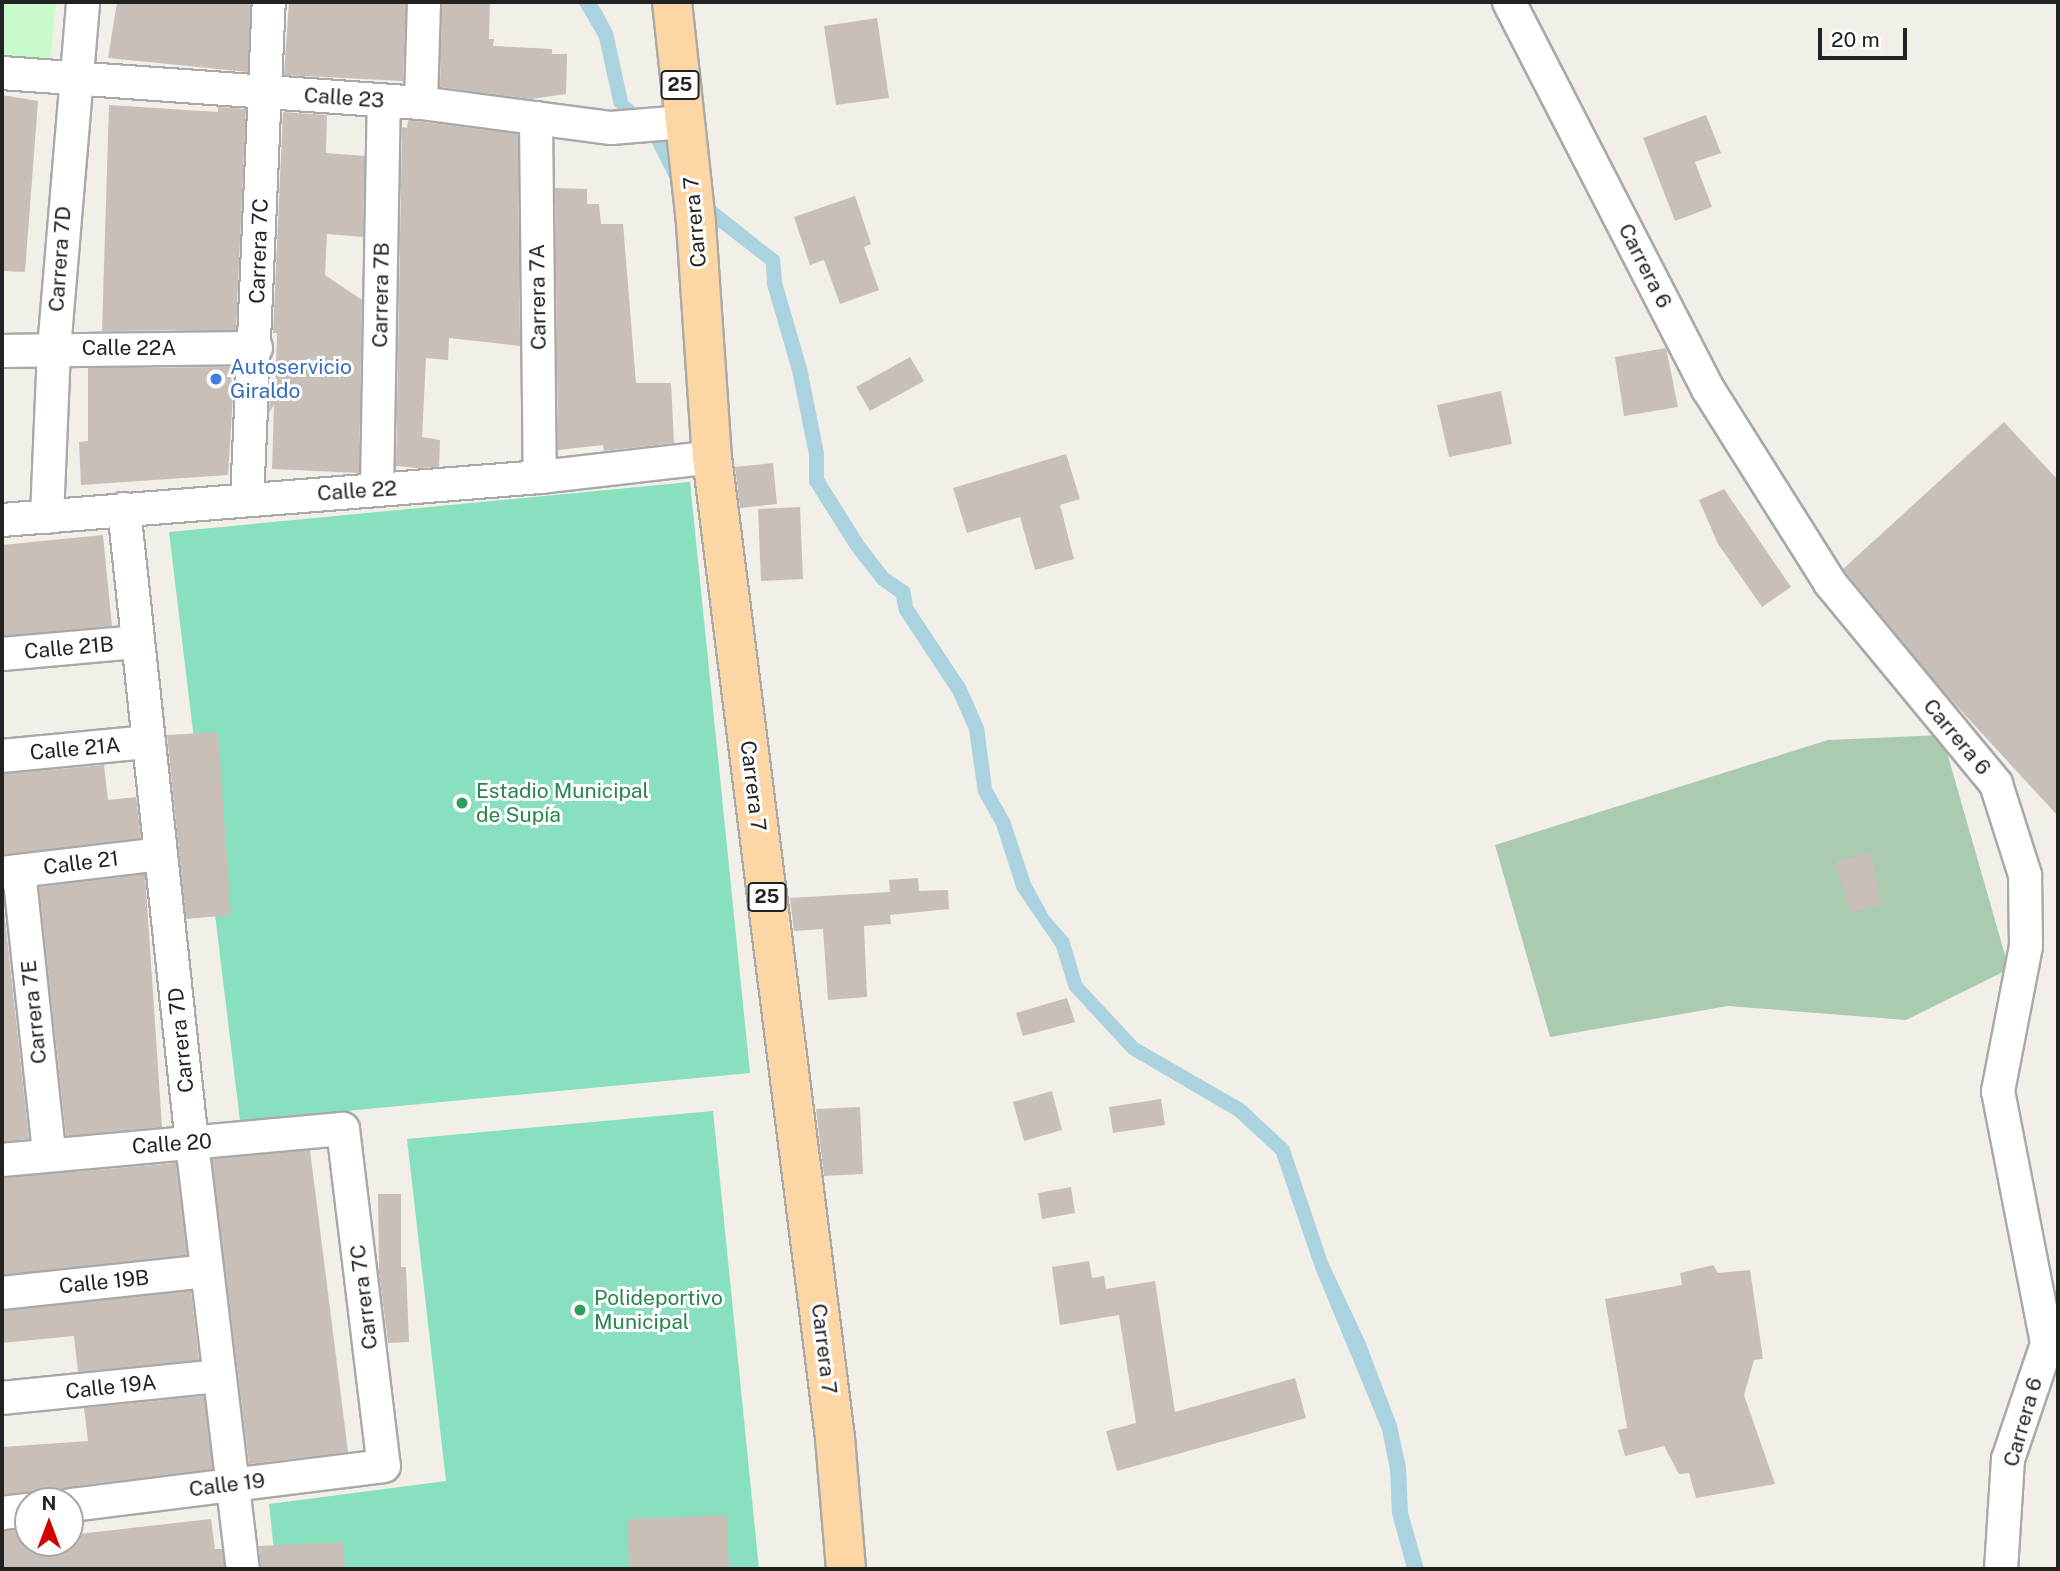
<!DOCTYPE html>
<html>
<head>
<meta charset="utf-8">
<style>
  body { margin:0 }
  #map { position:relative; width:2060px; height:1571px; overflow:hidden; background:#f2efe9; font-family:"Public Sans",sans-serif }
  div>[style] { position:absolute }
  .cemetery>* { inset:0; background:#aacbaf }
  .park>* { inset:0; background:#c8facc }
  .pitch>* { inset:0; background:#88e0be }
  .water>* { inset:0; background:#aad3df }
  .building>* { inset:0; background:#c7bfb8 }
  .roads { filter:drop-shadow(2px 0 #a9a9a9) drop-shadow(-2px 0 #a9a9a9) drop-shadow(0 2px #a9a9a9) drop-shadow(0 -2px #a9a9a9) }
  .street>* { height:32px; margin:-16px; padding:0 16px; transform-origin:16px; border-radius:16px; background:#fff }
  .primary>* { height:38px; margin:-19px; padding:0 19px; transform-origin:19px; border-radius:19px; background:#fcd6a4 }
  .dots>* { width:19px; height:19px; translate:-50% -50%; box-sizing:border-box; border:4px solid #fff; border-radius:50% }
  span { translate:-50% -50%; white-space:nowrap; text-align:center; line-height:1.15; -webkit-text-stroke:6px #fff; paint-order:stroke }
  .shield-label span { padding:2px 5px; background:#fff; border:2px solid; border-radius:5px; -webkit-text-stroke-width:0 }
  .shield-label { font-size:19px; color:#222; font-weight:700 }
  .street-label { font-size:21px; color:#222 }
  .shop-label { font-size:21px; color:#366cbe }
  .left { translate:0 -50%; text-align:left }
  .leisure-label { font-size:21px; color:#27864d }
  .frame { position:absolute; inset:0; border:4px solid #222; pointer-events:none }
  .north { position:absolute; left:14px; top:1487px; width:70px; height:70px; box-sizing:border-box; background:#fff; border:2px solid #a7a7a7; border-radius:50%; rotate:0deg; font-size:19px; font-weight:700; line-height:28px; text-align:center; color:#222 }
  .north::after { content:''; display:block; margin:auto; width:24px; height:32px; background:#d40000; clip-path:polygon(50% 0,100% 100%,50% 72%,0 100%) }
  .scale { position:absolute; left:1818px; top:28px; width:89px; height:32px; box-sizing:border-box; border:4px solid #222; border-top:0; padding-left:9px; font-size:21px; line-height:24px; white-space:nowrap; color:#222; -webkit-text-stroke:5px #fff; paint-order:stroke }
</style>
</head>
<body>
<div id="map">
  <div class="cemetery">
    <div style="clip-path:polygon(1942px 735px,2009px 969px,1906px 1020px,1728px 1006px,1550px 1037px,1495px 845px,1828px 740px)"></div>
  </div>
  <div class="park">
    <div style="clip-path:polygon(2px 2px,56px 2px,50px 62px,2px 56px)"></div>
  </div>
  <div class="pitch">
    <div style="clip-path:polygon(690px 482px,750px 1073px,240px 1121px,169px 532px)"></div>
    <div style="clip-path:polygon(713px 1111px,759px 1569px,276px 1569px,269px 1504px,446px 1481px,407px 1139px)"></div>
  </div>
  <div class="water">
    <div style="clip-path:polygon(578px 2px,596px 2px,602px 11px,613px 32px,628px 101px,658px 127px,709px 201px,780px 257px,782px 282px,807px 368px,824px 453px,824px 478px,864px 542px,888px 573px,910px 588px,913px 606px,966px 686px,984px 727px,992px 788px,1010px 820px,1031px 883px,1049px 916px,1069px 939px,1082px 983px,1138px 1043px,1244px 1104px,1289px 1146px,1328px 1262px,1365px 1341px,1397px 1425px,1406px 1467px,1408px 1512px,1424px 1569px,1407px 1569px,1392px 1514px,1390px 1469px,1382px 1430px,1315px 1268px,1276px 1154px,1235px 1116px,1129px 1054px,1069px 989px,1056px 947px,1017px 890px,996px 825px,978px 793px,969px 730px,953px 694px,899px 612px,896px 597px,878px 584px,852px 551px,809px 483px,809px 455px,792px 371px,767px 285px,766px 264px,679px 197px,645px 130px,614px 106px,599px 38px)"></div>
  </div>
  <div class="building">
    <div style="clip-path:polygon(117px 2px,251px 2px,248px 72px,108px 58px)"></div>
    <div style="clip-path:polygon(289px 2px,406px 2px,403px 81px,284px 75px)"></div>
    <div style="clip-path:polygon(442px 2px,490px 2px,489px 39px,494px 39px,493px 46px,552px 49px,552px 54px,567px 54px,566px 94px,531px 99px,440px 87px)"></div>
    <div style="clip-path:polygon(877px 18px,889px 98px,836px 105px,824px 26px)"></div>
    <div style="clip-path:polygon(2px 95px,38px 101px,25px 272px,2px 271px)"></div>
    <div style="clip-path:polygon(109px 105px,218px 112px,218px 107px,246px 109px,236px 330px,102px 331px)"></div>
    <div style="clip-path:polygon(283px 112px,327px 115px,326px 153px,365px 156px,363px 237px,327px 234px,325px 275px,362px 300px,359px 473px,272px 469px,274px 405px,269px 413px,270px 396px,275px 396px,277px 333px,273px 333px)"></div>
    <div style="clip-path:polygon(1706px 115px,1721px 153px,1695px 162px,1712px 207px,1675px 221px,1643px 138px)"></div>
    <div style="clip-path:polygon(408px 120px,518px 134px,520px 346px,449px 338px,448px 360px,426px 358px,422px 437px,440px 440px,439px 467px,417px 468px,396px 466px,402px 127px,407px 128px)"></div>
    <div style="clip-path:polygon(555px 188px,587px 189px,587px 204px,599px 204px,601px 224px,623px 224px,636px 383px,671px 383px,674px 443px,604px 451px,603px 445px,558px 450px)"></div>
    <div style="clip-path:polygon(855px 196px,871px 244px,864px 247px,879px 290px,840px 304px,824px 260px,810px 265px,794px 217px)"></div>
    <div style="clip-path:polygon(1666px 348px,1678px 407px,1624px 416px,1615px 357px)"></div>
    <div style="clip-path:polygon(910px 357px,924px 381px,870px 411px,856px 387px)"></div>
    <div style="clip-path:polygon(230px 367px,233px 396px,228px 475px,81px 485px,79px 442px,88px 441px,88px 368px)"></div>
    <div style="clip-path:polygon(1501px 391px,1512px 444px,1449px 457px,1437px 405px)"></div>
    <div style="clip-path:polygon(2004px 422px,2058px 480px,2058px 816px,1942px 690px,1843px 569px)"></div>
    <div style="clip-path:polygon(1066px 454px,1080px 499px,1060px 505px,1074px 559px,1035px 570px,1020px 517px,967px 533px,953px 488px)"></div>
    <div style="clip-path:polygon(773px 463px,777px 504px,740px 508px,735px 467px)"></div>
    <div style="clip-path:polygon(1724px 489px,1791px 587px,1762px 607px,1718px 544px,1699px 500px)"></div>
    <div style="clip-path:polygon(800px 507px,803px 579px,761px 581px,758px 509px)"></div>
    <div style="clip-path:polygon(103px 535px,112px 626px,2px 636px,2px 545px)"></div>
    <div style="clip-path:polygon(218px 732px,231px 915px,186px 919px,167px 735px)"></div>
    <div style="clip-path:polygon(104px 765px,108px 800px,136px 797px,141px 838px,2px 855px,2px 774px)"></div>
    <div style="clip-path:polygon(1871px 853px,1881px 904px,1851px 913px,1835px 862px)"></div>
    <div style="clip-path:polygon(145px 874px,162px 1127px,66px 1136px,39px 887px)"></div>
    <div style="clip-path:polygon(918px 878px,919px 891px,948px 890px,949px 909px,890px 915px,891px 924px,864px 926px,867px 997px,828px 1000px,823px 929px,794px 931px,790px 898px,890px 892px,889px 880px)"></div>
    <div style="clip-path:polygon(2px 891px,29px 1139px,2px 1142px)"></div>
    <div style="clip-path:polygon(1067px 998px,1075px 1022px,1023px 1036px,1016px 1013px)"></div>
    <div style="clip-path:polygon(1052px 1091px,1062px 1130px,1024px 1141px,1013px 1102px)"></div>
    <div style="clip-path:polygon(1161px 1099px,1165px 1125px,1113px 1133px,1109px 1107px)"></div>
    <div style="clip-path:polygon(860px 1107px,863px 1174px,824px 1176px,816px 1109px)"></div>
    <div style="clip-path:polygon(310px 1150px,348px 1452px,249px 1464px,212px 1159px)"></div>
    <div style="clip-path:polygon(176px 1163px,187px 1255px,2px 1275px,2px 1178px)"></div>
    <div style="clip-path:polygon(1071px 1187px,1075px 1213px,1042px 1219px,1038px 1193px)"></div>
    <div style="clip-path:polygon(378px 1194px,401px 1194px,401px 1267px,406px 1267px,409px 1342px,388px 1343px,379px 1273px)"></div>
    <div style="clip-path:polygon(1089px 1261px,1092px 1278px,1104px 1276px,1106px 1289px,1155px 1281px,1175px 1412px,1295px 1378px,1306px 1418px,1117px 1471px,1106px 1431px,1136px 1423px,1119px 1315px,1060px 1325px,1052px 1267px)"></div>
    <div style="clip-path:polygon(1713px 1265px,1718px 1273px,1750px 1270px,1763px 1359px,1754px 1360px,1744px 1395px,1775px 1484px,1696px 1498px,1689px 1473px,1679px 1474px,1664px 1446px,1625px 1456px,1618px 1430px,1627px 1428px,1605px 1299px,1682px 1285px,1680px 1273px)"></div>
    <div style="clip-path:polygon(191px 1291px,199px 1360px,78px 1372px,74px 1336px,2px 1343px,2px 1311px)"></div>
    <div style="clip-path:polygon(204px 1396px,213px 1469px,68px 1487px,53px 1501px,27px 1492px,2px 1495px,2px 1447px,88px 1441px,84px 1408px)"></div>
    <div style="clip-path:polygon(727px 1515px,729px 1569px,629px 1569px,627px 1519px)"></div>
    <div style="clip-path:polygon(211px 1519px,215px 1549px,222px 1549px,225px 1569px,2px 1569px,2px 1531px,28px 1529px,28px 1543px,70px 1543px,70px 1523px,77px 1523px,78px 1534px)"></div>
    <div style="clip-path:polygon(343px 1542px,345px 1567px,261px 1569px,259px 1546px)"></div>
  </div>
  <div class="roads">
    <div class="street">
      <div style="left:1509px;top:2px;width:435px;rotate:62.8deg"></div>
      <div style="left:1708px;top:389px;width:229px;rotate:57.8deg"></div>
      <div style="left:1830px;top:583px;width:261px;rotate:50.4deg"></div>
      <div style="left:1996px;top:784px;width:96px;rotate:72.3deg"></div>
      <div style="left:2025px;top:875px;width:71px;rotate:89.2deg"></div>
      <div style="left:2026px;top:946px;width:148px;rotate:100.9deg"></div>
      <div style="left:1998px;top:1091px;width:258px;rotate:79deg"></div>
      <div style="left:2047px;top:1344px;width:121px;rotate:108.7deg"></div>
      <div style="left:2008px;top:1459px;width:110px;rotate:93.6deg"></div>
      <div style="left:2px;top:73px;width:420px;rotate:4.1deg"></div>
      <div style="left:421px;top:103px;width:192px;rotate:7.5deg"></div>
      <div style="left:611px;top:128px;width:73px;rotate:-4.7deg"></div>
      <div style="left:421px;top:103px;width:101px;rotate:-88.3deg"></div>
      <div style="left:536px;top:118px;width:359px;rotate:89.4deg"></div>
      <div style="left:2px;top:351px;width:254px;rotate:-0.7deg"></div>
      <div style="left:377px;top:490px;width:389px;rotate:-89deg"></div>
      <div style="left:247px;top:500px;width:498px;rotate:-87.5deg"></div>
      <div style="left:124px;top:509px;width:638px;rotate:83.88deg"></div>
      <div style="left:192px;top:1143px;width:429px;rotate:83.2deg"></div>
      <div style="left:47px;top:517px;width:168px;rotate:-87.6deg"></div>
      <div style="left:54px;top:349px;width:348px;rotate:-85.2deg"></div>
      <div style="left:2px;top:520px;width:540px;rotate:-4.57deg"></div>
      <div style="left:540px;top:477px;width:173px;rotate:-6.6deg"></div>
      <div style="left:2px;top:654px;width:135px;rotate:-5.1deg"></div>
      <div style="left:2px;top:756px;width:147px;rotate:-5.5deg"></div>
      <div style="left:19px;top:871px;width:284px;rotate:83.9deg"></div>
      <div style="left:2px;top:873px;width:160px;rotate:-6.8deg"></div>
      <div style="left:2px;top:1160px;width:342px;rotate:-5.2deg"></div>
      <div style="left:343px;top:1129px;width:339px;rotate:83.1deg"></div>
      <div style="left:384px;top:1466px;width:316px;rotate:172.9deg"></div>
      <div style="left:2px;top:1293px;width:206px;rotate:-6.1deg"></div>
      <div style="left:2px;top:1398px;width:218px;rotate:-5.8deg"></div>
      <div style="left:2px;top:1513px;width:26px;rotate:-7deg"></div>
    </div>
    <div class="primary">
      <div style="left:672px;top:2px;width:223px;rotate:83.8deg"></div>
      <div style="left:696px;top:224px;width:234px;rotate:86.1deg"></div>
      <div style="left:712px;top:457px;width:989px;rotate:82.85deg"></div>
      <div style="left:835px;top:1438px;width:131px;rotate:85.2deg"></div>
    </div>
  </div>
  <div class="dots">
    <div style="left:216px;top:379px;background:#3f7fe0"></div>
    <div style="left:462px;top:803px;background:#2e9e5b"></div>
    <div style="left:580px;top:1310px;background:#2e9e5b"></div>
  </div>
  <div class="shield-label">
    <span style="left:680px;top:85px">25</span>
    <span style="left:767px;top:897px">25</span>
  </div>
  <div class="street-label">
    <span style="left:344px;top:98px;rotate:4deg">Calle 23</span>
    <span style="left:695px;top:222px;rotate:-95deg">Carrera 7</span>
    <span style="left:259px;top:251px;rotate:-88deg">Carrera 7C</span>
    <span style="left:60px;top:259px;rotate:-86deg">Carrera 7D</span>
    <span style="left:1645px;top:266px;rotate:63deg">Carrera 6</span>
    <span style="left:381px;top:295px;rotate:-89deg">Carrera 7B</span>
    <span style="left:538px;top:297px;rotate:-91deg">Carrera 7A</span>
    <span style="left:129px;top:348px">Calle 22A</span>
    <span style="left:357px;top:491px;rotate:-4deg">Calle 22</span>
    <span style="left:69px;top:648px;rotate:-5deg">Calle 21B</span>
    <span style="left:1957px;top:737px;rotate:50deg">Carrera 6</span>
    <span style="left:75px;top:749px;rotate:-5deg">Calle 21A</span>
    <span style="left:753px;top:786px;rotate:83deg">Carrera 7</span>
    <span style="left:81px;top:863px;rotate:-7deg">Calle 21</span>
    <span style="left:34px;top:1012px;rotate:-96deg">Carrera 7E</span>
    <span style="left:181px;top:1040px;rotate:-96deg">Carrera 7D</span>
    <span style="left:172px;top:1144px;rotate:-4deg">Calle 20</span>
    <span style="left:104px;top:1282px;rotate:-6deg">Calle 19B</span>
    <span style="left:364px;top:1297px;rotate:-97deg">Carrera 7C</span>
    <span style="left:824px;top:1349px;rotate:83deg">Carrera 7</span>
    <span style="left:111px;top:1387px;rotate:-6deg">Calle 19A</span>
    <span style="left:2023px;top:1422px;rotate:-74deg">Carrera 6</span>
    <span style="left:227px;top:1485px;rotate:-7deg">Calle 19</span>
  </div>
  <div class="shop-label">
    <span class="left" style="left:230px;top:379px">Autoservicio<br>Giraldo</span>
  </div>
  <div class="leisure-label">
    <span class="left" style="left:476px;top:803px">Estadio Municipal<br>de Supía</span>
    <span class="left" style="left:594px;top:1310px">Polideportivo<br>Municipal</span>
  </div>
  <div class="frame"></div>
  <div class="north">N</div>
  <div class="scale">20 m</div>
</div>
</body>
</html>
